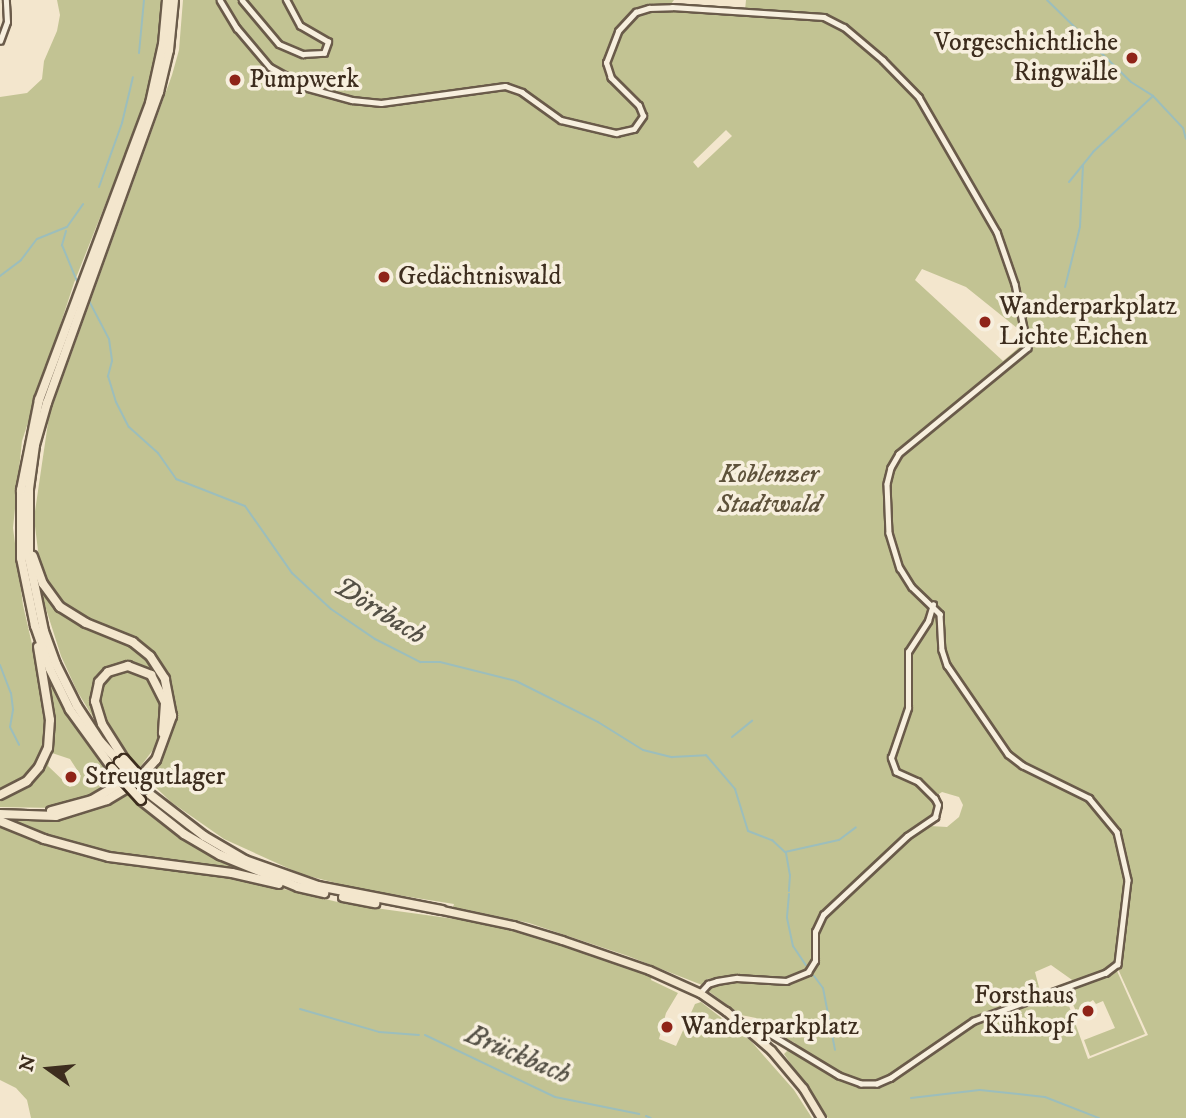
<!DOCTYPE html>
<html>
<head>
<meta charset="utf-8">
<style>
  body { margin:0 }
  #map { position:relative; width:1186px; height:1118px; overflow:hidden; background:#f3e6cd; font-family:"IM FELL DW Pica",serif }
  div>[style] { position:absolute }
  .green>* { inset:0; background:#c2c393 }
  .stream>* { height:2px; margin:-1px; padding:0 1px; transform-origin:1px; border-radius:1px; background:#9cbebc }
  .roads { filter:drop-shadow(2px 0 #6a5b4a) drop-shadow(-2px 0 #6a5b4a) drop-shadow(0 2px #6a5b4a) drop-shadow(0 -2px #6a5b4a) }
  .street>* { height:4.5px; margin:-2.25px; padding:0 2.25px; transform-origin:2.25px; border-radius:2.25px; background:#f7efde }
  .primary>* { height:7px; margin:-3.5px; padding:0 3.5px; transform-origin:3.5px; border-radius:3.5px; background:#f3e6cd }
  .highway>* { height:8px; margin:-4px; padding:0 4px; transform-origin:4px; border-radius:4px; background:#f3e6cd }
  .bridges { filter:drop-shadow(2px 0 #3d2d1e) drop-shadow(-2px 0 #3d2d1e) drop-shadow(0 2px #3d2d1e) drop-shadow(0 -2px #3d2d1e) }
  .highway-bridge>* { height:8px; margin:-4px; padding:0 4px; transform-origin:4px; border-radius:4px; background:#f3e6cd }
  .dots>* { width:19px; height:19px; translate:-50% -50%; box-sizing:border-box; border:4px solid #f7efde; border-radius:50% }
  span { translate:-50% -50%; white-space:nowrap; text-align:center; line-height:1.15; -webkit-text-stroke:7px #f7efde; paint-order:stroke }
  .poi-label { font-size:26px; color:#3d2d1e }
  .right { translate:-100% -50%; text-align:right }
  .left { translate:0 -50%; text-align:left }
  .park-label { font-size:26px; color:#5e523b; font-style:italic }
  .water-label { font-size:28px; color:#555146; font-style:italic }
  .north { position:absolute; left:14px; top:1034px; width:70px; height:70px; -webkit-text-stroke:5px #f7efde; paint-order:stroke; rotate:285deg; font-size:19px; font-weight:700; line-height:28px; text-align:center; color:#3d2d1e }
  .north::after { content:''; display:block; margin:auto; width:24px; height:32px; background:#3d2d1e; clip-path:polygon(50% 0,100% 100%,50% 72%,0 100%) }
</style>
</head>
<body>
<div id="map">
  <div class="green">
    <div style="clip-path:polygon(57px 0,162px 0,162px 10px,152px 74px,139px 119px,74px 283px,22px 441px,13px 528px,23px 605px,43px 692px,46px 738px,33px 769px,19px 782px,0 792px,0 97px,27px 93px,42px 79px,44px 61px,57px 31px,60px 15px)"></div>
    <div style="clip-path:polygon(evenodd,183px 0,674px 0,671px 4px,745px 10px,746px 0,1186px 0,1186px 1118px,828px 1118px,784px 1054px,795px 1043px,759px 1024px,756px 1018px,741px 1015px,707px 990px,712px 985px,720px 985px,720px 978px,707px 979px,702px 985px,628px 956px,529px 923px,453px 907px,454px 904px,359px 889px,301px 874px,224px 839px,171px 802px,146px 778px,161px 760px,174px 725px,175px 709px,169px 683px,148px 650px,68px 610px,50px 590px,40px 567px,34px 518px,49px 416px,172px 75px,179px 50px,183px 0,726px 130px,732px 136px,698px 168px,693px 162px,726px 130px,183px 0,922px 269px,966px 287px,1022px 332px,1024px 343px,1003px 361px,915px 280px,922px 269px,183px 0,942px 792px,959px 797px,963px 805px,959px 817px,947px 827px,930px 826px,939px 811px,936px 796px,942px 792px,183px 0,1051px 965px,1075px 982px,1041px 995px,1035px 972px,1051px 965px,183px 0,1118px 969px,1148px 1035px,1088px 1059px,1064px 992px,1118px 969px)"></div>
    <div style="clip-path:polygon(44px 589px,51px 599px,141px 650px,161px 674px,164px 690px,151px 672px,129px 664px,98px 680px,99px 727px,77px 691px,61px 656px,40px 590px)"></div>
    <div style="clip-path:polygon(132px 668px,148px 675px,163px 705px,158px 743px,138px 770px,117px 746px,98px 707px,103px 680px,116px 670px)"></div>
    <div style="clip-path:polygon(44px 669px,80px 735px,118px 785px,95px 798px,56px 808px,0 807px,0 797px,50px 758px,48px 766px,70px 787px,81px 776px,70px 759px,49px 752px,53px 716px)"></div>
    <div style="clip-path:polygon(126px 792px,181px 836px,250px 873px,131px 858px,65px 841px,9px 821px,65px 819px,105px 806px)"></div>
    <div style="clip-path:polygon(0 824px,32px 839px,33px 837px,111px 859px,237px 878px,346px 904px,484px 923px,531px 934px,617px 963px,652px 976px,651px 980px,678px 993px,666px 1013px,659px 1039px,676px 1046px,695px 1004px,701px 1002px,750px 1040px,794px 1090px,812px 1118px,31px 1118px,27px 1100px,16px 1088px,0 1080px)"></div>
    <div style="clip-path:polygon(1117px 971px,1145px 1034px,1090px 1056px,1084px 1040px,1115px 1028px,1103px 1001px,1096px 1004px,1093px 1000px,1076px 1011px,1067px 992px)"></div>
  </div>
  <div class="stream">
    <div style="left:1047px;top:0;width:117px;rotate:44.3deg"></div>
    <div style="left:1131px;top:82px;width:26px;rotate:32deg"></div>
    <div style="left:1153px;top:96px;width:44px;rotate:46.8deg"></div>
    <div style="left:1183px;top:128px;width:11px;rotate:75deg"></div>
    <div style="left:139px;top:53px;width:53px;rotate:-84.6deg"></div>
    <div style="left:1069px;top:182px;width:38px;rotate:-51deg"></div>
    <div style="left:1093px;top:152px;width:82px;rotate:-43deg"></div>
    <div style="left:99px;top:187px;width:68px;rotate:-70.2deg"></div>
    <div style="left:122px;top:123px;width:47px;rotate:-76.6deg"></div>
    <div style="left:66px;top:231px;width:15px;rotate:106deg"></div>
    <div style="left:62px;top:245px;width:44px;rotate:67.5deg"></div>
    <div style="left:0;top:276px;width:26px;rotate:-37deg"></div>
    <div style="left:21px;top:260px;width:26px;rotate:-53deg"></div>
    <div style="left:37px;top:239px;width:32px;rotate:-22deg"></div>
    <div style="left:67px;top:227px;width:28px;rotate:-55deg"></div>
    <div style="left:1065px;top:287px;width:62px;rotate:-76deg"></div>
    <div style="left:1080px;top:227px;width:62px;rotate:-87.2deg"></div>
    <div style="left:88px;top:299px;width:45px;rotate:62.3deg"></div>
    <div style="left:109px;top:339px;width:22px;rotate:82deg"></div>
    <div style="left:112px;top:361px;width:16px;rotate:105deg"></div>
    <div style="left:108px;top:376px;width:27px;rotate:73deg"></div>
    <div style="left:116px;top:402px;width:28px;rotate:63deg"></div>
    <div style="left:129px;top:427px;width:39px;rotate:42deg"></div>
    <div style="left:158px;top:453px;width:32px;rotate:55deg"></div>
    <div style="left:176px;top:479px;width:74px;rotate:21.4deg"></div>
    <div style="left:245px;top:506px;width:82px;rotate:55deg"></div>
    <div style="left:292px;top:573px;width:53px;rotate:42.7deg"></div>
    <div style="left:331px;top:609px;width:53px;rotate:34.3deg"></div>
    <div style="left:375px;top:639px;width:51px;rotate:27.1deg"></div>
    <div style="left:420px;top:662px;width:20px"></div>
    <div style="left:440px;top:662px;width:78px;rotate:14deg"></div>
    <div style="left:516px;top:681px;width:92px;rotate:26.6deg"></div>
    <div style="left:598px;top:722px;width:53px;rotate:31.9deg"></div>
    <div style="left:643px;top:750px;width:30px;rotate:14deg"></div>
    <div style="left:672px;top:757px;width:34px;rotate:-3deg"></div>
    <div style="left:706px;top:755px;width:45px;rotate:49.5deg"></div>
    <div style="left:735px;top:789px;width:44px;rotate:72.8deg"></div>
    <div style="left:748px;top:831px;width:26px;rotate:21deg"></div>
    <div style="left:772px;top:840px;width:18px;rotate:43deg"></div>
    <div style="left:785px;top:852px;width:55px;rotate:-12.5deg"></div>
    <div style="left:839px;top:840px;width:21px;rotate:-37deg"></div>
    <div style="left:0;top:665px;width:30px;rotate:69deg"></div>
    <div style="left:11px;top:693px;width:17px;rotate:83deg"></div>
    <div style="left:13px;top:710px;width:17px;rotate:100deg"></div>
    <div style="left:10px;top:727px;width:20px;rotate:63deg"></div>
    <div style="left:732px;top:737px;width:26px;rotate:-39deg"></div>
    <div style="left:786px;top:853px;width:22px;rotate:80deg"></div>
    <div style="left:790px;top:875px;width:16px;rotate:94deg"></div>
    <div style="left:789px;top:894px;width:24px;rotate:95deg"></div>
    <div style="left:787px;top:918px;width:29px;rotate:78deg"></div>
    <div style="left:793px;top:946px;width:23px;rotate:56deg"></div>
    <div style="left:814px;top:976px;width:15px;rotate:53deg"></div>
    <div style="left:823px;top:988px;width:63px;rotate:79deg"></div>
    <div style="left:300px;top:1009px;width:82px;rotate:16.2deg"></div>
    <div style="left:379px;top:1032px;width:40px;rotate:4.3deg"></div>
    <div style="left:425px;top:1035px;width:144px;rotate:25.5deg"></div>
    <div style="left:555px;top:1097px;width:86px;rotate:11.4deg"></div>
    <div style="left:911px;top:1098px;width:69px;rotate:-6.6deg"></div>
    <div style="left:980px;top:1090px;width:65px;rotate:6.1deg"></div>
    <div style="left:1045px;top:1097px;width:58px;rotate:21.3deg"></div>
    <div style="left:646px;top:1116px;width:5px;rotate:22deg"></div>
  </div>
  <div class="roads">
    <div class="street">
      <div style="left:220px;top:0;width:33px;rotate:59deg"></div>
      <div style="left:237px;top:28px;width:51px;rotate:49.8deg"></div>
      <div style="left:270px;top:67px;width:43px;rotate:28.9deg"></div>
      <div style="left:308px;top:88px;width:46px;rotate:15.3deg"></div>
      <div style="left:352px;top:100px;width:29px;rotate:6deg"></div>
      <div style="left:381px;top:103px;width:125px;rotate:-7.8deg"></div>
      <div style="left:505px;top:86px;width:18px;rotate:19deg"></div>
      <div style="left:522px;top:92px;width:48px;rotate:35.7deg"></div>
      <div style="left:561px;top:120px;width:57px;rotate:13.3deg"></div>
      <div style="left:616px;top:133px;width:18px;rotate:-13deg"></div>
      <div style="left:634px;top:129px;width:16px;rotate:-55deg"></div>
      <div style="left:643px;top:116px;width:11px;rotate:-112deg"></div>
      <div style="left:639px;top:106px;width:40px;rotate:-135deg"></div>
      <div style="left:611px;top:78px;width:16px;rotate:-108deg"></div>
      <div style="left:606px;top:63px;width:34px;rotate:-69deg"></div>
      <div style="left:618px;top:31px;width:26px;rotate:-47deg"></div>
      <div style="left:636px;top:12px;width:14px;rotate:-17deg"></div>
      <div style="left:649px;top:8px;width:23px;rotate:-2deg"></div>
      <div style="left:672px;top:7px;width:152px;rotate:3.8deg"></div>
      <div style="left:824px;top:17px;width:22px;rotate:27deg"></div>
      <div style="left:844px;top:27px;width:51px;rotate:40.2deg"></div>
      <div style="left:883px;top:60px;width:52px;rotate:45.8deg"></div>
      <div style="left:919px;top:97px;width:156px;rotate:60deg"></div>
      <div style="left:997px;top:232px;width:55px;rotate:70.9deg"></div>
      <div style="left:1015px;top:284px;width:65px;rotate:78.5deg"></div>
      <div style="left:1028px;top:348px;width:167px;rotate:140.6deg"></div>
      <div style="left:899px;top:454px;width:16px;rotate:120deg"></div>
      <div style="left:891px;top:468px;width:16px;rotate:104deg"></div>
      <div style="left:887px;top:484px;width:49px;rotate:87.7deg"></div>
      <div style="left:889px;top:533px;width:37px;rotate:73deg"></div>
      <div style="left:900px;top:568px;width:22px;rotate:58deg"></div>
      <div style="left:912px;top:587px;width:39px;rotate:44deg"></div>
      <div style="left:940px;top:614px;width:36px;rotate:87deg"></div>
      <div style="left:942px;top:650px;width:16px;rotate:72deg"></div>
      <div style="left:947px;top:665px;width:108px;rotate:55.6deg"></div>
      <div style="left:1008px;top:754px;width:18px;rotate:38deg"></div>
      <div style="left:1022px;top:765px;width:75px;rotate:26.2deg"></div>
      <div style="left:1089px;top:798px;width:44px;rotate:50.5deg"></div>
      <div style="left:1117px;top:832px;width:49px;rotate:77.1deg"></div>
      <div style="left:1128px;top:880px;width:85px;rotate:96.8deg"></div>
      <div style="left:1118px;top:964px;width:15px;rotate:143deg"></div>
      <div style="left:1106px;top:973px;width:140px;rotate:160deg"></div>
      <div style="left:974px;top:1021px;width:101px;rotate:145.5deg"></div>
      <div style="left:891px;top:1078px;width:15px;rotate:157deg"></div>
      <div style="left:877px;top:1084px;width:16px;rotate:180deg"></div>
      <div style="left:861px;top:1084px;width:23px;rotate:-160deg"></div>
      <div style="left:839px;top:1076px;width:87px;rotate:-149deg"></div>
      <div style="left:764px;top:1031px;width:7px;rotate:180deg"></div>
      <div style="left:757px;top:1031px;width:4px;rotate:135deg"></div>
      <div style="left:242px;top:0;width:57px;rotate:49.9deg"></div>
      <div style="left:279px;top:44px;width:26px;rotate:23deg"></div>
      <div style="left:303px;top:54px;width:21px;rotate:-3deg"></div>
      <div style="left:324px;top:53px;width:12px;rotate:-70deg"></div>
      <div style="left:328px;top:42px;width:32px;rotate:-150deg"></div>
      <div style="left:300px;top:26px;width:30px;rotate:-118deg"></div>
      <div style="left:0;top:41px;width:20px;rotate:-70deg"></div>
      <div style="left:7px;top:22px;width:22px;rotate:-93deg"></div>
      <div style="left:700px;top:993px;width:12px;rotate:-48deg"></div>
      <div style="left:708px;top:984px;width:9px;rotate:-18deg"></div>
      <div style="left:717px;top:981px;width:20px;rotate:-9deg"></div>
      <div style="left:737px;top:978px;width:49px;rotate:3.5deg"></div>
      <div style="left:786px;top:981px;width:24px;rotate:-22deg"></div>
      <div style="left:808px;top:972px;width:13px;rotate:-58deg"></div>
      <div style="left:815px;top:961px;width:29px;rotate:-90deg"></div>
      <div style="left:815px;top:932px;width:19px;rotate:-65deg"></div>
      <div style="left:823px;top:915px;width:115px;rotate:-43.2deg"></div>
      <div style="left:907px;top:836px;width:34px;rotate:-34deg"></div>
      <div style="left:935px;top:817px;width:12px;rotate:-76deg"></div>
      <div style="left:938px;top:805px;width:7px;rotate:-117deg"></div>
      <div style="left:935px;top:799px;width:24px;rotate:-135deg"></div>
      <div style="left:918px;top:782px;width:24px;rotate:-156deg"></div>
      <div style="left:896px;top:772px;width:15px;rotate:-110deg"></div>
      <div style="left:891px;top:758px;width:53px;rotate:-71.2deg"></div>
      <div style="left:908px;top:708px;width:56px;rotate:-90deg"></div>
      <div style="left:908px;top:652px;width:37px;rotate:-57deg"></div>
      <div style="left:928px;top:621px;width:17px;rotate:-73deg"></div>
    </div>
    <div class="primary">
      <div style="left:442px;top:910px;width:73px;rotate:11.9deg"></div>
      <div style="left:513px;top:925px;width:51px;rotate:17deg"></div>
      <div style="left:562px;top:940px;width:92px;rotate:19deg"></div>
      <div style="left:649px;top:970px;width:56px;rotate:24.3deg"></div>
      <div style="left:700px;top:993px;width:32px;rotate:35deg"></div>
      <div style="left:726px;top:1011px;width:60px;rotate:40.9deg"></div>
      <div style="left:771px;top:1050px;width:50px;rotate:49.9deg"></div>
      <div style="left:803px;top:1088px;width:35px;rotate:59deg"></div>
    </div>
    <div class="highway">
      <div style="left:124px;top:759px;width:41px;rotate:-122.2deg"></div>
      <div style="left:102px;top:724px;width:24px;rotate:-107deg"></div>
      <div style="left:95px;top:701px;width:19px;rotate:-78deg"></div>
      <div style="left:99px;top:682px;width:13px;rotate:-48deg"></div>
      <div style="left:108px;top:672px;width:21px;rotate:-17deg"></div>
      <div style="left:128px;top:666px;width:25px;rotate:21deg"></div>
      <div style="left:151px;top:675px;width:31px;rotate:63deg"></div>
      <div style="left:165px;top:703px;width:30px;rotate:94deg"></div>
      <div style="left:119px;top:762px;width:28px;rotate:-132deg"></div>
      <div style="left:100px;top:741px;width:42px;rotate:-123.3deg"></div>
      <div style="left:77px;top:706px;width:47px;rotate:-116.6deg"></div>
      <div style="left:56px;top:664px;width:35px;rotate:-110deg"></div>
      <div style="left:44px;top:631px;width:75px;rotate:-101.6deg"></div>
      <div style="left:29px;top:558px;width:69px;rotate:-90deg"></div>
      <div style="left:29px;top:489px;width:44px;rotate:-82.2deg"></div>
      <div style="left:35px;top:445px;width:44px;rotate:-74.1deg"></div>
      <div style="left:47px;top:403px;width:331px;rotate:-70.2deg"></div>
      <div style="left:159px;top:92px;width:43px;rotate:-76.6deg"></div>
      <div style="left:169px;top:50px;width:50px;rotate:-84.3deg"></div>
      <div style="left:112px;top:768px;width:72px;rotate:-125.9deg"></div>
      <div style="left:70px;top:710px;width:46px;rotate:-116deg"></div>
      <div style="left:50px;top:669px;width:46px;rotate:-109.2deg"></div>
      <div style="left:35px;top:626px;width:69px;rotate:-101.6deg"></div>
      <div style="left:21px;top:558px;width:68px;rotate:-90deg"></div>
      <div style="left:21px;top:490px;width:92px;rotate:-78.7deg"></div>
      <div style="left:39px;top:400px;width:317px;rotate:-69.5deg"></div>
      <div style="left:150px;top:103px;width:60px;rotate:-77.6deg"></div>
      <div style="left:163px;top:44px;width:44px;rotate:-84.8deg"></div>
      <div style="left:143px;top:789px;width:77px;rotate:37.6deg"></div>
      <div style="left:204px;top:836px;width:48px;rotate:30.3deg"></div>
      <div style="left:245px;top:860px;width:77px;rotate:19.6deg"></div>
      <div style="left:318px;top:886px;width:126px;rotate:11deg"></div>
      <div style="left:0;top:795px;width:30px;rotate:-27deg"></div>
      <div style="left:27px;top:781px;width:18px;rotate:-49deg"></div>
      <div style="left:39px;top:767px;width:21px;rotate:-65deg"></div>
      <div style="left:48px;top:748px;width:28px;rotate:-86deg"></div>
      <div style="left:50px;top:720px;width:74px;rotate:-99.3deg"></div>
      <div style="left:141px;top:800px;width:55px;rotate:38.3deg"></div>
      <div style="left:184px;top:834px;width:42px;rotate:30.3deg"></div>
      <div style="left:220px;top:855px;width:84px;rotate:22.3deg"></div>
      <div style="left:298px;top:887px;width:27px;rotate:13deg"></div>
      <div style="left:51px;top:811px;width:42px;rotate:-15deg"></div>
      <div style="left:92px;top:800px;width:53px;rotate:-30.4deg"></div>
      <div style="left:0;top:814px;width:56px;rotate:2deg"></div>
      <div style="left:56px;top:816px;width:53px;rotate:-17.4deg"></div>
      <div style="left:107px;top:800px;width:33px;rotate:-31deg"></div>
      <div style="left:135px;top:783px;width:31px;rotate:-48deg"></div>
      <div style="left:156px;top:760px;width:47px;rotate:-70deg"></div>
      <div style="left:172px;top:716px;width:38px;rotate:-101deg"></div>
      <div style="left:165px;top:679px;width:27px;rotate:-123deg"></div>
      <div style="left:150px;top:656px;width:22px;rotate:-141deg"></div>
      <div style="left:133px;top:642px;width:51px;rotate:-158deg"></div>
      <div style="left:86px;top:623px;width:31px;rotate:-148deg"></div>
      <div style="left:60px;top:607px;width:29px;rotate:-126deg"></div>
      <div style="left:43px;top:584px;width:30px;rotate:-110deg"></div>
      <div style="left:0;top:821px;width:48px;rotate:22.2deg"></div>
      <div style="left:44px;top:839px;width:67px;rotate:15.5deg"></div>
      <div style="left:109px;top:857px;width:124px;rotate:7.4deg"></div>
      <div style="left:232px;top:873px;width:48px;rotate:13.2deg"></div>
      <div style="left:343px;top:897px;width:33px;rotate:11deg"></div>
    </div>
  </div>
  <div class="bridges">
    <div class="highway-bridge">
      <div style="left:124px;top:759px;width:28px;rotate:48deg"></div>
      <div style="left:143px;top:780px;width:9px;rotate:90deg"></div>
      <div style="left:119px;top:762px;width:36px;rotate:48deg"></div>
      <div style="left:112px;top:768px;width:43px;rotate:47.8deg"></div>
    </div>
  </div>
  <div class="dots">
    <div style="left:1132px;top:58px;background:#8f2418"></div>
    <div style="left:235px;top:80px;background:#8f2418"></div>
    <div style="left:384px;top:277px;background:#8f2418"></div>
    <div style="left:985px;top:322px;background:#8f2418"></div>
    <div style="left:71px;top:777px;background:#8f2418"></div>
    <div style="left:1088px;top:1011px;background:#8f2418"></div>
    <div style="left:667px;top:1027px;background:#8f2418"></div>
  </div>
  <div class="poi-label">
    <span class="right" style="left:1118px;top:58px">Vorgeschichtliche<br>Ringwälle</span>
    <span class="left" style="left:249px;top:80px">Pumpwerk</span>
    <span class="left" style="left:398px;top:277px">Gedächtniswald</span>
    <span class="left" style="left:999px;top:322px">Wanderparkplatz<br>Lichte Eichen</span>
    <span class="left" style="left:85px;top:777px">Streugutlager</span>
    <span class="right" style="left:1074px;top:1011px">Forsthaus<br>Kühkopf</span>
    <span class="left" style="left:681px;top:1027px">Wanderparkplatz</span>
  </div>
  <div class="park-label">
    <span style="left:769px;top:490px">Koblenzer<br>Stadtwald</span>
  </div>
  <div class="water-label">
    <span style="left:380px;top:611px;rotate:32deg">Dörrbach</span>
    <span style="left:518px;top:1055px;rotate:23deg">Brückbach</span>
  </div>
  <div class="north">N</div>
</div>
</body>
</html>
